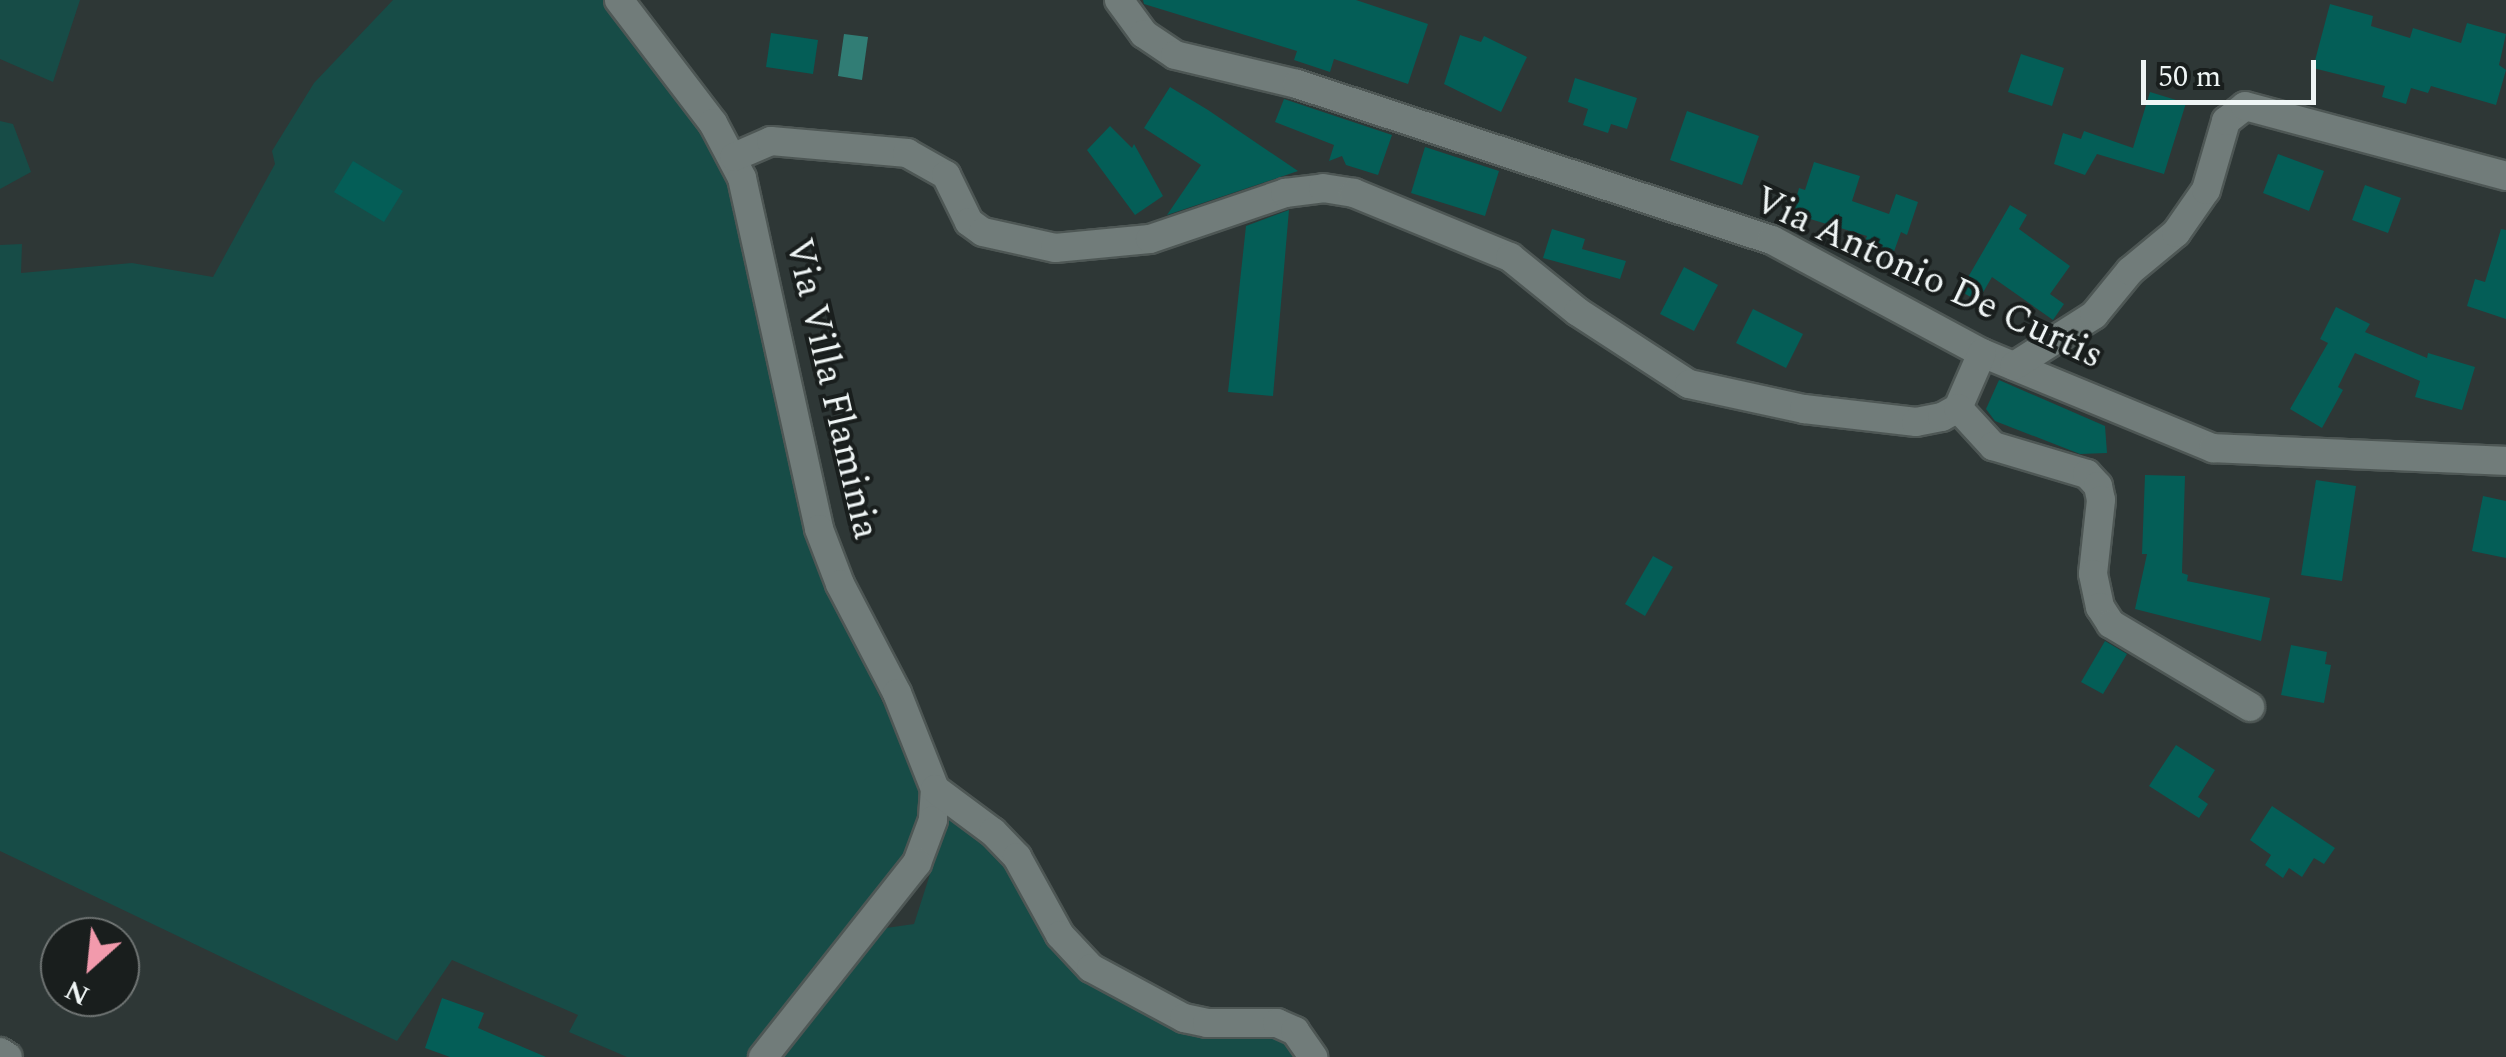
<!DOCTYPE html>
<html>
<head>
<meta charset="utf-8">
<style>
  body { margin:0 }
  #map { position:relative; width:2506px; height:1057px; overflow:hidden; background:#2e3736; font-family:Spectral,serif }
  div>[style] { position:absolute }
  .green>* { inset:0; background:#174c47 }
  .forest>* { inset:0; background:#317d75 }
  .building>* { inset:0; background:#045e57 }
  .roads { filter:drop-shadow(2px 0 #4e5755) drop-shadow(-2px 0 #4e5755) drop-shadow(0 2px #4e5755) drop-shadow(0 -2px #4e5755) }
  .street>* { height:28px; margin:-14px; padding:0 14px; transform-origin:14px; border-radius:14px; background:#717c7a }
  span { translate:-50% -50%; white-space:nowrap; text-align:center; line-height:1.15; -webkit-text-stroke:8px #191e1d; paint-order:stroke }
  .street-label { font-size:38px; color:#eff5f5 }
  .north { position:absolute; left:40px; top:917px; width:100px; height:100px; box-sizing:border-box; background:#191e1d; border:2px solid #6f7473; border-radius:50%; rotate:207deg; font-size:28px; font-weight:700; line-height:40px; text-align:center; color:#eff5f5 }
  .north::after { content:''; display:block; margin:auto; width:35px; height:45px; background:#f29aac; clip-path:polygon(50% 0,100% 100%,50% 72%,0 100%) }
  .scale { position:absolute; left:2141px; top:60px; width:175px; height:45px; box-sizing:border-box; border:5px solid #eff5f5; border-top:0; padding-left:12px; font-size:30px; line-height:35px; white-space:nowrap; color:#eff5f5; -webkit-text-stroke:8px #191e1d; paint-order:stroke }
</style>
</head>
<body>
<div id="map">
  <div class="green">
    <div style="clip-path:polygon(0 0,80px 0,53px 82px,0 59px)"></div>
    <div style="clip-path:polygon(393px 0,603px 0,705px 132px,724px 167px,739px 220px,796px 494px,826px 586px,917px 773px,922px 805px,920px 832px,908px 861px,756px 1057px,627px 1057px,569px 1032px,578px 1015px,452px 960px,397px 1041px,0 851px,0 245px,22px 244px,21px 273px,132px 263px,213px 277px,275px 164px,272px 151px,314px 83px)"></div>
    <div style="clip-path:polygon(0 121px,13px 124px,31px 172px,0 189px)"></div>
    <div style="clip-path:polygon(949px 815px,1012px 864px,1064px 964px,1140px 1005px,1213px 1037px,1273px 1029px,1304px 1057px,781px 1057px,886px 928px,914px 924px)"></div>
  </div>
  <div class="forest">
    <div style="clip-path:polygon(844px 34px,868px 37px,862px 80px,838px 76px)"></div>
  </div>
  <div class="building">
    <div style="clip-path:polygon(1143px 0,1356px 0,1428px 24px,1408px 84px,1334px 59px,1330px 72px,1294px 60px,1297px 51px,1144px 4px)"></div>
    <div style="clip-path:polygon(2330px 4px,2373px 16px,2371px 26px,2410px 38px,2413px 28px,2461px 43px,2467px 23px,2506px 34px,2499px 65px,2506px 70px,2496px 105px,2431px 86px,2428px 93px,2411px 88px,2406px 104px,2382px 97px,2385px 86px,2313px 68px)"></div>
    <div style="clip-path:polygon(771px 33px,818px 40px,813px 74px,766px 67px)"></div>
    <div style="clip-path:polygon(1460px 35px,1481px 42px,1484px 36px,1527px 57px,1501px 112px,1444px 84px)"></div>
    <div style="clip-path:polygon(2021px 54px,2064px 68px,2052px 106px,2008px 92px)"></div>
    <div style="clip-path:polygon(1575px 78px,1637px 98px,1627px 129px,1611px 124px,1608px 133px,1583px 125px,1588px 109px,1568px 102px)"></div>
    <div style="clip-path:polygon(1170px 87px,1208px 110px,1298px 171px,1167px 215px,1201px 165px,1144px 128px)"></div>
    <div style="clip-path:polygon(2150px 92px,2186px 103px,2164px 174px,2097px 154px,2085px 175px,2054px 164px,2063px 133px,2081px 139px,2084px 131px,2133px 148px)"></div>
    <div style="clip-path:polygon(1284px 99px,1392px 135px,1378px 175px,1346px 165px,1342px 156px,1329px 161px,1334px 145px,1275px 122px)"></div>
    <div style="clip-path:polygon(1687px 111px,1759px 136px,1742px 185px,1670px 160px)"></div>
    <div style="clip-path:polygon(1110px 126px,1132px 148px,1134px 144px,1163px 196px,1135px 215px,1087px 150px)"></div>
    <div style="clip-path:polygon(1425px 147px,1499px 171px,1485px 216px,1411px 193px)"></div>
    <div style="clip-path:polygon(2278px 154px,2324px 171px,2309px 211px,2263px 193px)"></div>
    <div style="clip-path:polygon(353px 161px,403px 191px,384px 222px,334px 192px)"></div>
    <div style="clip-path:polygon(1814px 162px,1860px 176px,1852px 201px,1889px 214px,1896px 194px,1918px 202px,1907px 235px,1901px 232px,1892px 257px,1863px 246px,1867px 236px,1800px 216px,1802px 212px,1793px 210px,1799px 188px,1805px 190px)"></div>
    <div style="clip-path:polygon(2365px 185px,2401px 198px,2388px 233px,2352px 220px)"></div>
    <div style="clip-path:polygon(2010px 205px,2027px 215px,2019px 229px,2070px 266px,2050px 294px,2064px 304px,2053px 320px,1992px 277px,1978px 301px,1960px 291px)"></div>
    <div style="clip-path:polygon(1289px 210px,1273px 396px,1228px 392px,1246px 226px)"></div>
    <div style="clip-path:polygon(1552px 229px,1585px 239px,1582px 249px,1626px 261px,1620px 279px,1543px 258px)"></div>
    <div style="clip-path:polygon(2501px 229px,2506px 230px,2506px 319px,2467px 306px,2475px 279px,2485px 282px)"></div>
    <div style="clip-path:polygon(1684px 267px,1718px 285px,1694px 331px,1660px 314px)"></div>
    <div style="clip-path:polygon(2336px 307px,2370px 324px,2365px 332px,2427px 358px,2428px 353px,2475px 367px,2462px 410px,2415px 397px,2420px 381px,2355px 353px,2338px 387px,2343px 390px,2322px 428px,2290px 409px,2328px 343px,2320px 339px)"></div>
    <div style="clip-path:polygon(1753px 309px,1803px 334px,1786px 368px,1736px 343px)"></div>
    <div style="clip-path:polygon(1999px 380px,2105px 426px,2107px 453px,2080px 454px,1995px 421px,1986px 409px)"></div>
    <div style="clip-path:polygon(2145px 475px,2185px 476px,2182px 573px,2188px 575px,2187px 581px,2270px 598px,2261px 641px,2135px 609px,2147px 554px,2142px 554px)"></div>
    <div style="clip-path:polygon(2316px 480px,2356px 486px,2342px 581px,2301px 575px)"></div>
    <div style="clip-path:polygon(2483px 496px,2506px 501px,2506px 558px,2472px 551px)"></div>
    <div style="clip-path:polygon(1653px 556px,1673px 567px,1645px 616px,1625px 604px)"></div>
    <div style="clip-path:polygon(2105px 641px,2127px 654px,2103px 694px,2081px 682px)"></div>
    <div style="clip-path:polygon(2291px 645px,2327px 652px,2325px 664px,2331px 665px,2324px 703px,2281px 695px)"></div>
    <div style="clip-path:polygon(2176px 745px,2215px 770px,2198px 797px,2208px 804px,2199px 818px,2149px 786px)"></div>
    <div style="clip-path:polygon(2272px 806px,2335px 848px,2324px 864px,2314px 858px,2302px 877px,2289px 868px,2283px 878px,2265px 865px,2271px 855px,2250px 840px)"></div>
    <div style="clip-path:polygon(442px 998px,484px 1013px,478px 1028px,546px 1057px,450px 1057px,425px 1048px)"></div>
  </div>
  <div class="roads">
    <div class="street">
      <div style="left:619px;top:0;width:155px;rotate:52.6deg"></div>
      <div style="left:713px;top:123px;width:62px;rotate:62.2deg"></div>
      <div style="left:742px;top:178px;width:359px;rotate:77.6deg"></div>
      <div style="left:819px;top:529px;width:59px;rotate:69.1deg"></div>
      <div style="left:840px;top:584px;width:123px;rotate:62.4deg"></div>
      <div style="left:897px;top:693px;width:103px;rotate:68.4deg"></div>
      <div style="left:935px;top:789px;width:31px;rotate:94deg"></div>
      <div style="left:933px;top:820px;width:46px;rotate:110.4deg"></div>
      <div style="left:917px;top:863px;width:248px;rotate:128.4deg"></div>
      <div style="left:1119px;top:0;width:42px;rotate:53.7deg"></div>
      <div style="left:1144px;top:34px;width:37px;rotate:34deg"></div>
      <div style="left:1175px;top:55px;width:125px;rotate:13.4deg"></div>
      <div style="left:1297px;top:84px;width:500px;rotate:18.2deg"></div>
      <div style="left:1772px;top:240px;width:238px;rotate:28.3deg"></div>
      <div style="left:1982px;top:353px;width:250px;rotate:22.4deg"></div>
      <div style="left:2213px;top:448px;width:293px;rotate:2.5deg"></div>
      <div style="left:734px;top:157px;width:40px;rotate:-23.4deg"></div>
      <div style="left:771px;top:141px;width:137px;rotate:5deg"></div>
      <div style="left:907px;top:153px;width:45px;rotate:29.4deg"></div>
      <div style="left:946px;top:175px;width:52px;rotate:63.9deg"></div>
      <div style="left:969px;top:222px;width:17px;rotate:36deg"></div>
      <div style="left:983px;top:232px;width:74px;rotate:12.5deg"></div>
      <div style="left:1055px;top:248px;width:95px;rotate:-5.4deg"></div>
      <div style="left:1150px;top:239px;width:143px;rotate:-18.8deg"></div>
      <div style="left:1285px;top:193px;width:38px;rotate:-7deg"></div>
      <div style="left:1323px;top:188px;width:31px;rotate:9deg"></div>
      <div style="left:1354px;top:193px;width:169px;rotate:22.3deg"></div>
      <div style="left:1510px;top:257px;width:87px;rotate:39deg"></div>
      <div style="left:1578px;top:312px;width:132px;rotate:33deg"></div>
      <div style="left:1689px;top:384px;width:118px;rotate:12.3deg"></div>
      <div style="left:1804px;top:409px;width:113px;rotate:6.6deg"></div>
      <div style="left:1916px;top:422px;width:26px;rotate:-11deg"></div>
      <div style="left:1942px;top:417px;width:18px;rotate:-29deg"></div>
      <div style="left:1958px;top:408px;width:60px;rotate:-66.4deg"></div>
      <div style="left:2014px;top:366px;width:95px;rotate:-32.5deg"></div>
      <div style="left:2094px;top:315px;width:57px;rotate:-50.7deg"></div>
      <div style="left:2130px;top:271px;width:60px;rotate:-39.6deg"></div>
      <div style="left:2176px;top:233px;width:52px;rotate:-55.1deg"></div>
      <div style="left:2206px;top:190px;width:72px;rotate:-73.8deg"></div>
      <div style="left:2226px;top:121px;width:24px;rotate:-38deg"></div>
      <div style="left:2245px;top:106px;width:270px;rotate:15deg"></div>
      <div style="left:1958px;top:408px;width:52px;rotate:47.4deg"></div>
      <div style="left:1993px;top:446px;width:98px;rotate:16.6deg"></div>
      <div style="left:2087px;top:474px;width:16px;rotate:47deg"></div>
      <div style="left:2098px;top:486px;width:14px;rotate:78deg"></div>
      <div style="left:2101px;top:500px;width:74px;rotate:96.2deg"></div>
      <div style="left:2093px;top:574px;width:34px;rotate:78deg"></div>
      <div style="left:2100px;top:607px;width:20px;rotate:57deg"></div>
      <div style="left:2111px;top:624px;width:162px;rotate:30.8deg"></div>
      <div style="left:935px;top:789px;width:72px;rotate:36.6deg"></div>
      <div style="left:993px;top:832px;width:35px;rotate:46deg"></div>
      <div style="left:1017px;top:857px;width:89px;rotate:61.1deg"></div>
      <div style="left:1060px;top:935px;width:45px;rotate:46.8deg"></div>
      <div style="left:1091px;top:968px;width:106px;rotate:28.3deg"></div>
      <div style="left:1184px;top:1018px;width:24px;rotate:12deg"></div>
      <div style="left:1207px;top:1023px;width:70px"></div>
      <div style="left:1277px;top:1023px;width:20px;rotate:24deg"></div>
      <div style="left:1295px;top:1031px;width:32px;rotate:55deg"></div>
      <div style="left:0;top:1052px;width:9px;rotate:32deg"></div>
    </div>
  </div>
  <div class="street-label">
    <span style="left:1928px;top:279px;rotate:25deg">Via Antonio De Curtis</span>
    <span style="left:831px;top:389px;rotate:77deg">Via Villa Flaminia</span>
  </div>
  <div class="north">N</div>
  <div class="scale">50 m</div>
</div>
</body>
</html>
